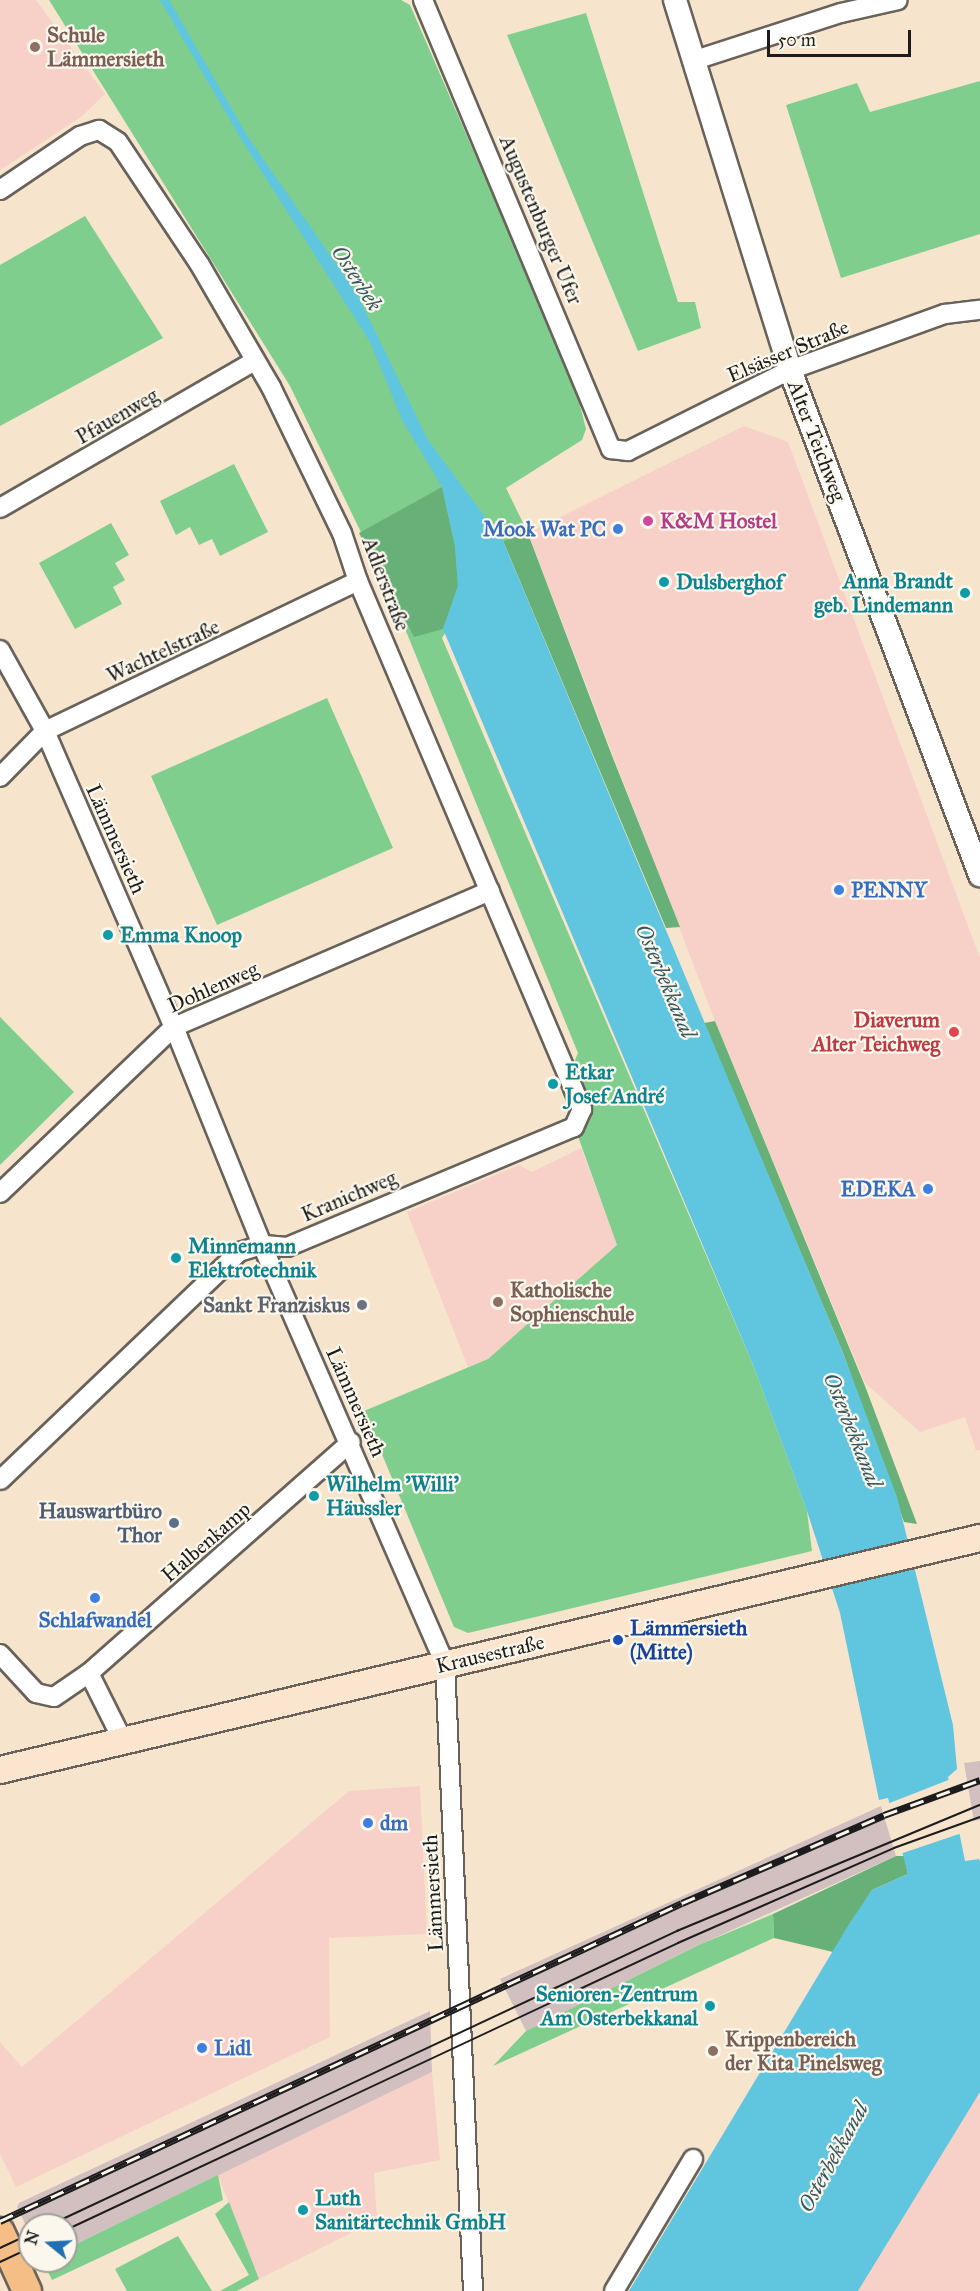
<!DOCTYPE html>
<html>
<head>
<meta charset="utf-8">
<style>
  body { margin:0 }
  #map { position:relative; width:980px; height:2291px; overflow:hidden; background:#f6e5cc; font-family:"IM FELL Great Primer",serif }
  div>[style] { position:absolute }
  .built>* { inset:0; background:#f7d1c8 }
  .industrial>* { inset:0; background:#d2bfc0 }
  .green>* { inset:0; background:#7fce8e }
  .forest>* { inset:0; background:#67b179 }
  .water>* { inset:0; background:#60c5de }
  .pier>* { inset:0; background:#f6e5cc }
  .roads { filter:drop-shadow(2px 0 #68625a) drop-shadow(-2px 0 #68625a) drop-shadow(0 2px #68625a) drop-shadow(0 -2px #68625a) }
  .minor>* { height:18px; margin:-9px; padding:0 9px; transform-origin:9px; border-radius:9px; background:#fff }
  .tertiary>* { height:22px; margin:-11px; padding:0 11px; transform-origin:11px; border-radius:11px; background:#fff }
  .secondary>* { height:26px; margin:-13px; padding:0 13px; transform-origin:13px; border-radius:13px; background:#fbe5cf }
  .primary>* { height:28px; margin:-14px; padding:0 14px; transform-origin:14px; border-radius:14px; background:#f6be87 }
  .tram>* { height:1.5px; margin:-0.75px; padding:0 0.75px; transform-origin:0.75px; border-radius:0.75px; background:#1c1c1c }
  .rail>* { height:7px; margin-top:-3.5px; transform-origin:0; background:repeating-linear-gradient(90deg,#fbf7ec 0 14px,#1c1c1c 0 28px); box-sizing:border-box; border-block:2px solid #1c1c1c }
  .dots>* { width:16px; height:16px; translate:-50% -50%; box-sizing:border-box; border:3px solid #fbf7ec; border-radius:50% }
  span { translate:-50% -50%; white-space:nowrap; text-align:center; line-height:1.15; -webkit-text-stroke:4.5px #fbf7ec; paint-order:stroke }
  .education-label { font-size:21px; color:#785e54; font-weight:700 }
  .left { translate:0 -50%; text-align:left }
  .street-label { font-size:21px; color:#1c1c1c }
  .hotel-label { font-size:21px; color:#b23c85; font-weight:700 }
  .shop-label { font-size:21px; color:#366cbe; font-weight:700 }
  .right { translate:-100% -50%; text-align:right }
  .culture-label { font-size:21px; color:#0d838f; font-weight:700 }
  .health-label { font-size:21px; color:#be3a42; font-weight:700 }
  .worship-label { font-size:21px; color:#5b616d; font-weight:700 }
  .service-label { font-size:21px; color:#4e5e75; font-weight:700 }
  .transit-label { font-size:21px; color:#164399; font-weight:700 }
  .water-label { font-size:22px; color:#345760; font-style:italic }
  .north { position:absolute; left:18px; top:2213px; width:60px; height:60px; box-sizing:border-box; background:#fbf7ec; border:2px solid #a29f99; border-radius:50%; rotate:288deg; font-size:16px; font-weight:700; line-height:24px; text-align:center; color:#1c1c1c }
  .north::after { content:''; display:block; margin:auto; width:21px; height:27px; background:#1f6fb2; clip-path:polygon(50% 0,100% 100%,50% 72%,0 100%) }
  .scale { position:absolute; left:767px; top:30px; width:144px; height:27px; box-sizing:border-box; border:3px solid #1c1c1c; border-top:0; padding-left:8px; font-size:18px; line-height:21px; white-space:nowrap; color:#1c1c1c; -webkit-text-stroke:4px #fbf7ec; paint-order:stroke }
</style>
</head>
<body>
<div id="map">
  <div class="built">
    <div style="clip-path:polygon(0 0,36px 0,105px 94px,81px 117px,0 170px)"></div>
    <div style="clip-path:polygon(744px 426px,788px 442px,980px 958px,980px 1450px,976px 1451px,965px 1417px,920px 1432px,865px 1383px,715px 1021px,528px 533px)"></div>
    <div style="clip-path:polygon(581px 1148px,617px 1245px,488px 1359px,468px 1367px,407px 1212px,519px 1165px,532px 1172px)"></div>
    <div style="clip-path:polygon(420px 1786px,427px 1934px,329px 1938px,330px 2037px,16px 2187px,0 2154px,0 2042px,22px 2067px,349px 1791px)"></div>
    <div style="clip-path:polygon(432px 2072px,440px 2160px,374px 2173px,377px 2220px,259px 2279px,218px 2175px)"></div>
    <div style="clip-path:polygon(980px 2092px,980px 2291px,858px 2291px,954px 2133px)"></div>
  </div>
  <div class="industrial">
    <div style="clip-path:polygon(980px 1761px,980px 1820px,974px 1821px,964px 1763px)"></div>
    <div style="clip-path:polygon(881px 1806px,896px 1856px,701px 1944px,526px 2031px,500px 1979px)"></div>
    <div style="clip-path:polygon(430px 2011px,432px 2072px,66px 2249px,66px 2225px,30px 2225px,30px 2234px,17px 2207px,19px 2203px)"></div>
  </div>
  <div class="green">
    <div style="clip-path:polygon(49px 0,401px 0,410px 5px,574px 382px,586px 429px,582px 440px,506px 488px,527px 531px,503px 541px,442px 638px,754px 1367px,807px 1511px,812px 1551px,468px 1633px,454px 1627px,364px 1411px,488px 1359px,617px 1245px,562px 1092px,578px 1053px,390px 592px,290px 386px)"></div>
    <div style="clip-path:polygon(586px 13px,678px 302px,695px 302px,701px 328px,638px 351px,507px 35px)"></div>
    <div style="clip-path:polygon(980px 81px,980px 234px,841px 278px,786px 105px,857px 83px,870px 112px)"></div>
    <div style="clip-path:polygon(85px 216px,163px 338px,0 426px,0 265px)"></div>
    <div style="clip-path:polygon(234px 464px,268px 532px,220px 556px,212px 539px,199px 545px,190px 527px,176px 535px,160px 501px)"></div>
    <div style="clip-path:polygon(111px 523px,129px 555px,115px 563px,125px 580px,113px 587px,122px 604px,75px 629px,39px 563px)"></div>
    <div style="clip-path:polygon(327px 698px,393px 848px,217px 925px,151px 776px)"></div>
    <div style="clip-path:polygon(0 1017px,74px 1092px,0 1165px)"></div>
    <div style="clip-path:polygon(773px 1914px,774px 1938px,493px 2066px,526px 2031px,701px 1944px)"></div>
    <div style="clip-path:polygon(218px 2175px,223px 2200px,52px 2280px,48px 2272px,52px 2261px,66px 2261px,66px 2249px)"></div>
    <div style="clip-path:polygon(229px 2202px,259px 2279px,237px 2291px,220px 2291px,249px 2275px,215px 2214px)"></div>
    <div style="clip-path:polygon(178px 2236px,212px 2291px,127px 2291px,115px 2269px)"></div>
  </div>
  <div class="forest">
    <div style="clip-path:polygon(442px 487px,455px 546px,458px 586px,443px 629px,414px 637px,359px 533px)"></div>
    <div style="clip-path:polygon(527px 531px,611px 753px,680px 927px,666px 928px,503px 541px)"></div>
    <div style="clip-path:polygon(715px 1021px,865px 1386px,917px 1524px,904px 1522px,843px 1353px,704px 1023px)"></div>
    <div style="clip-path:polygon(896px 1856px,904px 1856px,908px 1874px,872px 1890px,833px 1952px,774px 1938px,773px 1914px)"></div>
  </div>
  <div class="water">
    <div style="clip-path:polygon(160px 0,169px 0,248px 137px,357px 294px,428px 440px,503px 541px,843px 1353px,897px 1497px,953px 1725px,957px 1769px,948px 1777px,965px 1861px,979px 1859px,980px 1862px,980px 2092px,858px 2291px,629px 2291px,849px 1924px,872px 1890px,908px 1874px,888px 1798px,879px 1800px,840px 1613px,807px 1511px,754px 1367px,443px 629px,458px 586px,455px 546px,442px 487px,402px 420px,370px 342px,244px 144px)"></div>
  </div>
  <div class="pier">
    <div style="clip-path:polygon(951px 1779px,962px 1833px,900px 1854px,887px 1804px)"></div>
  </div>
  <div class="roads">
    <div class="minor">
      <div style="left:423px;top:0;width:487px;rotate:67.3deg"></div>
      <div style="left:611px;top:449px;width:17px;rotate:7deg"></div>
      <div style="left:628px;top:451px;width:181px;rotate:-26.6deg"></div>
      <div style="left:790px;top:370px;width:165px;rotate:-19.9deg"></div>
      <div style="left:945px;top:314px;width:35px;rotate:-7deg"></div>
      <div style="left:692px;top:61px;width:157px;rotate:-17.9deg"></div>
      <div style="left:841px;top:13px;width:58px;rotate:-12.8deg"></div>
      <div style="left:0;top:190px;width:97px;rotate:-34deg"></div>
      <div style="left:80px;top:136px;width:20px;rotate:-18deg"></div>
      <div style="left:99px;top:130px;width:22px;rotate:32deg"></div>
      <div style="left:118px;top:142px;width:148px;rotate:56.3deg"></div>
      <div style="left:200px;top:265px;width:141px;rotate:59.8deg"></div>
      <div style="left:271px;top:387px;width:162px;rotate:64.1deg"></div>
      <div style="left:342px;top:533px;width:51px;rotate:71.6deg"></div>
      <div style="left:358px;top:581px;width:574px;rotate:67.01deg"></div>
      <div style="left:582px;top:1109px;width:20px;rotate:114deg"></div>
      <div style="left:574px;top:1127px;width:311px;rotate:157.3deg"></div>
      <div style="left:287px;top:1247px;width:25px;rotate:-175deg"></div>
      <div style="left:262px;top:1245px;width:24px;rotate:163deg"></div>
      <div style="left:239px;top:1252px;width:330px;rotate:136.3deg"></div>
      <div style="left:0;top:508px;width:294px;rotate:-30deg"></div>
      <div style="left:0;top:650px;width:93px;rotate:60.9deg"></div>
      <div style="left:45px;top:731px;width:323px;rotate:66.5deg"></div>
      <div style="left:174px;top:1027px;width:235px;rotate:68deg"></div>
      <div style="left:262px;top:1245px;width:457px;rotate:66.4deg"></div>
      <div style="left:445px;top:1664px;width:628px;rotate:87.44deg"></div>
      <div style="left:0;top:777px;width:64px;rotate:-45.6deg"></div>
      <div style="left:45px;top:731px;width:347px;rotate:-25.6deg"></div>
      <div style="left:0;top:1193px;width:240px;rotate:-43.7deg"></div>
      <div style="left:174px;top:1027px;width:344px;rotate:-23.3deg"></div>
      <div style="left:0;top:1654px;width:53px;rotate:47.3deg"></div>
      <div style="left:36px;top:1693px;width:18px;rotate:13deg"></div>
      <div style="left:54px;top:1697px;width:42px;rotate:-34.4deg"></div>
      <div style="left:89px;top:1673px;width:76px;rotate:63.4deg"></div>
      <div style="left:89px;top:1673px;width:349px;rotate:-41.4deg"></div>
      <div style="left:614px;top:2291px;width:154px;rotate:-59.1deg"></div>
    </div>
    <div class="tertiary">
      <div style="left:675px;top:0;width:387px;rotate:72.7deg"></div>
      <div style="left:790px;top:370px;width:540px;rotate:69.38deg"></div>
    </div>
    <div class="secondary">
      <div style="left:0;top:1770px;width:1007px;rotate:-13.32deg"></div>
    </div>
    <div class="primary">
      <div style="left:0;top:2232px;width:65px;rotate:65.4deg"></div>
    </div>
  </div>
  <div class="tram">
    <div style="left:50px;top:2225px;width:693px;rotate:-25.12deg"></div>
    <div style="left:677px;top:1931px;width:328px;rotate:-22.6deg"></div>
    <div style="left:66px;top:2230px;width:676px;rotate:-25.12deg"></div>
    <div style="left:678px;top:1943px;width:236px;rotate:-23.7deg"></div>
    <div style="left:894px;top:1848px;width:91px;rotate:-19.8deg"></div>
    <div style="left:0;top:2248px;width:33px;rotate:-25deg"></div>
    <div style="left:0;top:2262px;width:33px;rotate:-25deg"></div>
  </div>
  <div class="rail">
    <div style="left:0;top:2221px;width:752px;rotate:-25deg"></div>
    <div style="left:682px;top:1903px;width:220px;rotate:-23.5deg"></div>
    <div style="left:884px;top:1815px;width:102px;rotate:-20deg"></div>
  </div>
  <div class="dots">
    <div style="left:35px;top:47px;background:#8d6e63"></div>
    <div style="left:648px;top:521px;background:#d1479c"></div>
    <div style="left:618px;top:529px;background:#3f7fe0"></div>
    <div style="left:664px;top:582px;background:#0f9aa8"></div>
    <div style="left:965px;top:593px;background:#0f9aa8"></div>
    <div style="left:839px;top:890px;background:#3f7fe0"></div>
    <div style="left:108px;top:935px;background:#0f9aa8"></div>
    <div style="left:954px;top:1032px;background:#e0444e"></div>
    <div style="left:553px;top:1084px;background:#0f9aa8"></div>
    <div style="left:928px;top:1189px;background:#3f7fe0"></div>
    <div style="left:176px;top:1258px;background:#0f9aa8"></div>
    <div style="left:498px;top:1302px;background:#8d6e63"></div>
    <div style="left:362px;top:1305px;background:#6b7280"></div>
    <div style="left:314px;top:1496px;background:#0f9aa8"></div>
    <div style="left:174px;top:1523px;background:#5c6f8a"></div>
    <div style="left:95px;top:1598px;background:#3f7fe0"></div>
    <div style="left:618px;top:1640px;background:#1a4fb4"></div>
    <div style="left:368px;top:1823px;background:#3f7fe0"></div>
    <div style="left:710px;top:2006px;background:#0f9aa8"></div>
    <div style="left:202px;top:2048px;background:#3f7fe0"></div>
    <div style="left:713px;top:2051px;background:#8d6e63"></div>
    <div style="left:303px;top:2210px;background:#0f9aa8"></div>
  </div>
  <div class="education-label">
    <span class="left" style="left:47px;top:47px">Schule<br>Lämmersieth</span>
    <span class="left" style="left:510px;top:1302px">Katholische<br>Sophienschule</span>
    <span class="left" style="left:725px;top:2051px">Krippenbereich<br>der Kita Pinelsweg</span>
  </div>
  <div class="street-label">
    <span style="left:541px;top:220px;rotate:67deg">Augustenburger Ufer</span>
    <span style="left:788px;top:351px;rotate:-23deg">Elsässer Straße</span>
    <span style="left:117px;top:416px;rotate:-30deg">Pfauenweg</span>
    <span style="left:817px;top:441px;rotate:69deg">Alter Teichweg</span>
    <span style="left:386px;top:584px;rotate:69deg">Adlerstraße</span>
    <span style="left:163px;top:651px;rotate:-25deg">Wachtelstraße</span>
    <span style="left:116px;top:839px;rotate:66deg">Lämmersieth</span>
    <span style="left:213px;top:987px;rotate:-24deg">Dohlenweg</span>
    <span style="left:349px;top:1196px;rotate:-23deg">Kranichweg</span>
    <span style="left:356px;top:1402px;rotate:66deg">Lämmersieth</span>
    <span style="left:206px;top:1542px;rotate:-41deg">Halbenkamp</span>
    <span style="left:490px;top:1654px;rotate:-13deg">Krausestraße</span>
    <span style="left:433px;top:1893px;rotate:-93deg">Lämmersieth</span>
  </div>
  <div class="hotel-label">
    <span class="left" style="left:660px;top:521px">K&amp;M Hostel</span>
  </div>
  <div class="shop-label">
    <span class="right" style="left:606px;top:529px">Mook Wat PC</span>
    <span class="left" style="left:851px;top:890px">PENNY</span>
    <span class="right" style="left:916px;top:1189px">EDEKA</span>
    <span style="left:95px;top:1620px">Schlafwandel</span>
    <span class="left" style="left:380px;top:1823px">dm</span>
    <span class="left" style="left:214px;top:2048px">Lidl</span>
  </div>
  <div class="culture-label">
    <span class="right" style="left:953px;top:593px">Anna Brandt<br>geb. Lindemann</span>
    <span class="left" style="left:676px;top:582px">Dulsberghof</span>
    <span class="left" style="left:120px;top:935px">Emma Knoop</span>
    <span class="left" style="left:565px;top:1084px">Etkar<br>Josef André</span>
    <span class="left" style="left:188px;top:1258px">Minnemann<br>Elektrotechnik</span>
    <span class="left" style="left:326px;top:1496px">Wilhelm 'Willi'<br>Häussler</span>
    <span class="right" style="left:698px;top:2006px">Senioren-Zentrum<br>Am Osterbekkanal</span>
    <span class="left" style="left:315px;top:2210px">Luth<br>Sanitärtechnik GmbH</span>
  </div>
  <div class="health-label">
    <span class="right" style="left:940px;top:1032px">Diaverum<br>Alter Teichweg</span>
  </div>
  <div class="worship-label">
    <span class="right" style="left:350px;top:1305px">Sankt Franziskus</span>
  </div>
  <div class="service-label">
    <span class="right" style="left:162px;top:1523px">Hauswartbüro<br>Thor</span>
  </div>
  <div class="transit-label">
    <span class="left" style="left:630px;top:1640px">Lämmersieth<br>(Mitte)</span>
  </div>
  <div class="water-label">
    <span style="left:357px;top:278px;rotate:57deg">Osterbek</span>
    <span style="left:666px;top:981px;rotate:67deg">Osterbekkanal</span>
    <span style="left:853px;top:1430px;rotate:68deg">Osterbekkanal</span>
    <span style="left:833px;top:2157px;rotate:-61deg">Osterbekkanal</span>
  </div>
  <div class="north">N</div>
  <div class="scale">50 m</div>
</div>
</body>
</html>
